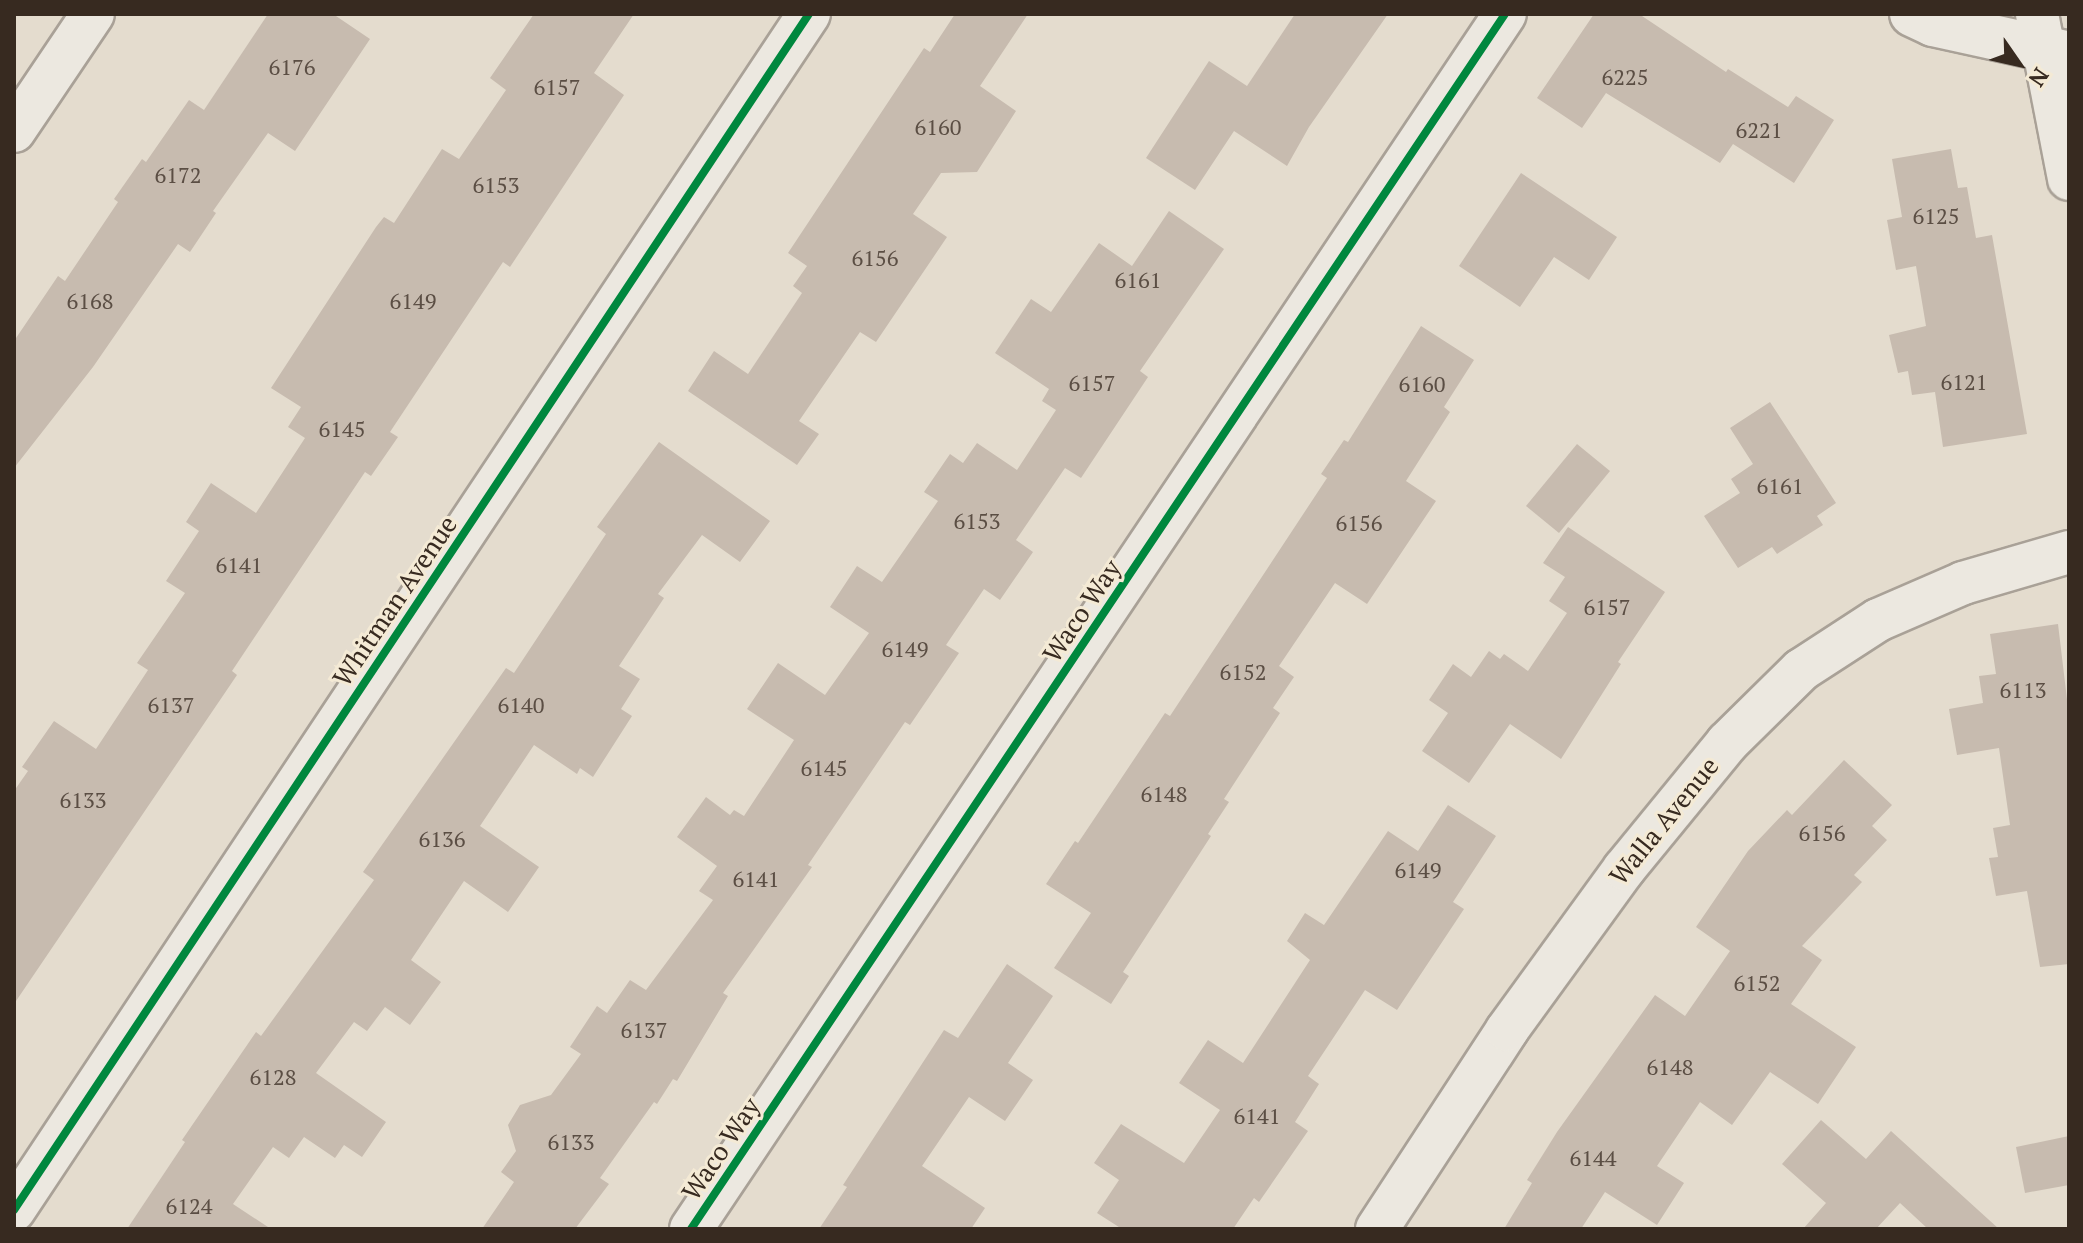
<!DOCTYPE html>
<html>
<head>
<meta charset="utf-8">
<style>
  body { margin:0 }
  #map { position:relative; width:2083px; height:1243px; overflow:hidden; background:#e4dcce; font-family:"PT Serif",serif }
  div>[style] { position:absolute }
  .building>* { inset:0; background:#c7bbaf }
  .roads { filter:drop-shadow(2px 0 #a9a197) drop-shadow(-2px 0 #a9a197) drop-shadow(0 2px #a9a197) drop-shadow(0 -2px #a9a197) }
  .street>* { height:42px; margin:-21px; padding:0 21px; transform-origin:21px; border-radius:21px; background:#ece8e0 }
  .secondary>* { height:44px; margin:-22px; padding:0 22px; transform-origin:22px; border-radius:22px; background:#ece8e0 }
  .cycleway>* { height:8px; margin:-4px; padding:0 4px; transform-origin:4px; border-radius:4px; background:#00873e }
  span { translate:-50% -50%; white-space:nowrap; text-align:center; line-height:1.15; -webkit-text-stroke:6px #f4ead5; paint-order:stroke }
  .number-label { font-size:22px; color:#5b4e44 }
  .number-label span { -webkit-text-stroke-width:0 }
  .street-label { font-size:26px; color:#372a20 }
  .frame { position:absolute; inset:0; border:16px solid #372a20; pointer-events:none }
  .north { position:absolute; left:1979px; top:24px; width:80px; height:80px; -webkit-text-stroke:6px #f4ead5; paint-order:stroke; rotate:124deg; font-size:22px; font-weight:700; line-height:32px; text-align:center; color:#372a20 }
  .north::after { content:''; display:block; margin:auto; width:28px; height:36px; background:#372a20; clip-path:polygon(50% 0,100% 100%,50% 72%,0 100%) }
</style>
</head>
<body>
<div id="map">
  <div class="building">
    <div style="clip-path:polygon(268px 14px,333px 14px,370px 39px,295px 151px,268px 133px,213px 211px,216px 213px,190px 252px,178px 244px,93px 367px,14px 468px,14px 341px,58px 276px,65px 281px,118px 202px,114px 199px,142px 159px,146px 162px,189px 100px,204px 110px)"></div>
    <div style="clip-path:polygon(534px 14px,634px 14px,594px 73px,624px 95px,510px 267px,503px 262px,390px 432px,398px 437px,371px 476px,365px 472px,232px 671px,237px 675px,14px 1004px,14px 791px,28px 771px,22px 767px,54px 721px,96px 749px,148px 670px,137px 663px,185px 593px,166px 581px,199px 531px,186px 522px,211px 483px,256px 513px,305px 438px,288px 427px,301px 407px,271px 388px,376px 227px,384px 217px,394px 223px,442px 149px,459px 159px,506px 90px,490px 78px)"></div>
    <div style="clip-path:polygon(955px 14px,1028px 14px,980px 86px,1016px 111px,977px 172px,941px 173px,913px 214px,947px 237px,876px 342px,860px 332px,799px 421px,819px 434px,797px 465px,688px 391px,714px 351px,748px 374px,802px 293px,793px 286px,807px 266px,788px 253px,924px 48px,930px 52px)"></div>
    <div style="clip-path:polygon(1295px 14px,1388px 14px,1309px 127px,1287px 166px,1234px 131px,1195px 190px,1146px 158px,1209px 61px,1247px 86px)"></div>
    <div style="clip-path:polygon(1594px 14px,1639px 14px,1726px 72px,1728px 69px,1788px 107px,1796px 96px,1834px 120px,1794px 183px,1733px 144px,1720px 163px,1606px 93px,1582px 128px,1537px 98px)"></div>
    <div style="clip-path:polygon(1951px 149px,1958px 188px,1967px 187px,1976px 238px,1992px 235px,2027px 434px,1943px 447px,1935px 392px,1912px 395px,1908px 371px,1898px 373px,1889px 335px,1926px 326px,1916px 266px,1896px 270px,1887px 220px,1902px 217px,1892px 159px)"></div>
    <div style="clip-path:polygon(1521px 173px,1617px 237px,1589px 280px,1554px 257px,1520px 307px,1459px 266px)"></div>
    <div style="clip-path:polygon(1169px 211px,1224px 249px,1140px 371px,1148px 377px,1081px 478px,1065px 468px,1016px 540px,1033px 552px,1000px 600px,984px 589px,946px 645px,959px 653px,910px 725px,905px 722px,808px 865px,812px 867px,723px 993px,728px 996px,677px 1081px,673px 1079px,657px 1104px,654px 1102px,600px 1178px,609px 1184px,575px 1229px,482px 1229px,514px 1182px,501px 1172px,516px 1151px,508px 1125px,520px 1105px,551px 1095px,581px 1054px,570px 1047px,597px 1006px,607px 1013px,630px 980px,646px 990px,713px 900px,699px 891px,717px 866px,677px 837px,706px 797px,730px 815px,734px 810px,744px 816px,794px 740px,747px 709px,778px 663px,825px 695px,869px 633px,830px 607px,857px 566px,882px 582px,938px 501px,924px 492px,950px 454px,963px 463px,977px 443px,1017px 470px,1056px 410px,1042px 401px,1049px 389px,995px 353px,1031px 299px,1051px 312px,1099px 243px,1132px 266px)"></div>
    <div style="clip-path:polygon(1421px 326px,1474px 360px,1444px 407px,1450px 412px,1406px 481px,1436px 501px,1367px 604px,1335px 583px,1279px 666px,1294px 677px,1273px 708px,1280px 713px,1224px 799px,1229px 802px,1208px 834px,1211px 836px,1123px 972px,1129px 976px,1111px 1004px,1054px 968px,1091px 913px,1046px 884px,1075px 841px,1078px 843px,1165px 713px,1170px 716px,1327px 478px,1321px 474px,1344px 440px,1348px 442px)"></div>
    <div style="clip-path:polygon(1770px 402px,1836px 503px,1817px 516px,1823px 525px,1777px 554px,1772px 547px,1738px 568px,1704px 516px,1740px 493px,1731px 479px,1753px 464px,1730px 428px)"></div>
    <div style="clip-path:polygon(659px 442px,770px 521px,740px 562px,702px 535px,658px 594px,664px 598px,619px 666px,640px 679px,621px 709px,632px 716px,593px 777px,580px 768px,577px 774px,534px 745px,480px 826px,539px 867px,508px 912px,464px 881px,411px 960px,441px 982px,410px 1025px,385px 1007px,367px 1031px,354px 1022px,316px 1073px,386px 1122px,362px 1157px,344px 1145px,335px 1158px,304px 1137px,289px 1158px,273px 1147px,233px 1204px,271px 1229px,127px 1229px,185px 1142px,182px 1140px,256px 1032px,261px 1036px,374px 880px,363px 872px,506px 668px,514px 673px,606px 534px,597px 527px)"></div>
    <div style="clip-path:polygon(1577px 444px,1610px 471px,1559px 533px,1526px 506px)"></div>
    <div style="clip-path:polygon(1568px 527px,1665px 592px,1618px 662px,1621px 664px,1561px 759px,1510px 724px,1469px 783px,1422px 751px,1448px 713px,1429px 700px,1453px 664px,1471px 677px,1489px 651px,1500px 659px,1504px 654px,1528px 671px,1567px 613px,1549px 601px,1565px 577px,1543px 563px)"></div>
    <div style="clip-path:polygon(2058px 624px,2069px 716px,2069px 964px,2040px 967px,2027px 891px,1996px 896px,1989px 858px,1998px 857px,1993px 828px,2010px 825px,1999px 748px,1957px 755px,1949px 709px,1983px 703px,1979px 676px,1996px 674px,1990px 634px)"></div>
    <div style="clip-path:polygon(1844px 760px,1892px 805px,1872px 826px,1887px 840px,1854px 875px,1862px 882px,1802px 946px,1822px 960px,1791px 1004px,1856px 1047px,1818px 1104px,1770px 1072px,1732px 1125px,1700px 1102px,1657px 1166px,1684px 1183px,1657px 1225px,1605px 1192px,1581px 1229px,1504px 1229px,1532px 1183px,1527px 1180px,1557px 1132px,1655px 995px,1685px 1016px,1730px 951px,1696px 927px,1748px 851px,1787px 810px,1792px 815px)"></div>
    <div style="clip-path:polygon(1448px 805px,1496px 836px,1453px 902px,1464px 909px,1397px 1010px,1365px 990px,1308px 1076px,1319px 1084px,1295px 1122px,1308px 1131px,1259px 1202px,1254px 1198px,1233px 1229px,1122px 1229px,1097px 1213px,1119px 1180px,1094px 1163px,1121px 1124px,1184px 1163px,1220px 1110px,1179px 1083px,1208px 1040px,1243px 1063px,1310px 960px,1287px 941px,1305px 913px,1324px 925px,1388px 831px,1418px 851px)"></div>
    <div style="clip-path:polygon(1007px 964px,1053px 996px,1008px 1063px,1033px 1080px,1005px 1121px,969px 1097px,922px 1166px,985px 1208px,971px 1229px,819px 1229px,847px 1187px,843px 1185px,944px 1030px,958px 1038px)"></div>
    <div style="clip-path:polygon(1821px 1120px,1866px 1159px,1891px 1131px,1999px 1229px,1928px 1229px,1900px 1203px,1876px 1229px,1803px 1229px,1826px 1203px,1782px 1164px)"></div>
    <div style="clip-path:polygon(2069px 1136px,2069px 1185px,2025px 1193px,2016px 1147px)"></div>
  </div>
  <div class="roads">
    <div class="street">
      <div style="left:2037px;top:14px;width:168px;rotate:79deg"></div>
      <div style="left:14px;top:131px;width:141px;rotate:-56deg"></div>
      <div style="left:14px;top:1210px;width:1436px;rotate:-56.39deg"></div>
      <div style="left:691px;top:1229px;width:1462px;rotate:-56.18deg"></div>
      <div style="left:1377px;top:1229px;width:238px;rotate:-56.8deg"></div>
      <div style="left:1507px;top:1030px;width:199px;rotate:-54deg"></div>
      <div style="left:1624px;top:869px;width:163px;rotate:-50.7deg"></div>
      <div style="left:1727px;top:743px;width:104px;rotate:-44.6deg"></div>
      <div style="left:1801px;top:670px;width:92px;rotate:-33deg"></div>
      <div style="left:1878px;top:620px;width:93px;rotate:-23.5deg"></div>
      <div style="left:1963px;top:583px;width:110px;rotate:-16.3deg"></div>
    </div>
    <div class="secondary">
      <div style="left:1912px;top:14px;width:23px;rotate:25deg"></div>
      <div style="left:1933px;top:24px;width:139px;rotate:12.4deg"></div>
    </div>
  </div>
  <div class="cycleway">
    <div style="left:14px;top:1210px;width:1436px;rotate:-56.39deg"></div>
    <div style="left:691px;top:1229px;width:1462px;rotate:-56.18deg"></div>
  </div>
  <div class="number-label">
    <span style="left:292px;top:67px">6176</span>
    <span style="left:1625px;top:77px">6225</span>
    <span style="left:557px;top:87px">6157</span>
    <span style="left:938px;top:127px">6160</span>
    <span style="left:1759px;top:130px">6221</span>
    <span style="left:178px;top:175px">6172</span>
    <span style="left:496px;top:185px">6153</span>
    <span style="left:1936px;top:216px">6125</span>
    <span style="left:875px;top:258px">6156</span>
    <span style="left:1138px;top:280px">6161</span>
    <span style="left:90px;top:301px">6168</span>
    <span style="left:413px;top:301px">6149</span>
    <span style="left:1964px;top:382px">6121</span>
    <span style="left:1092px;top:383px">6157</span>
    <span style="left:1422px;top:384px">6160</span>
    <span style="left:342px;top:429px">6145</span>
    <span style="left:1780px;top:486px">6161</span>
    <span style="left:977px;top:521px">6153</span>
    <span style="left:1359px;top:523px">6156</span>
    <span style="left:239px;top:565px">6141</span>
    <span style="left:1607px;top:607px">6157</span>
    <span style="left:905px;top:649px">6149</span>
    <span style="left:1243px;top:672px">6152</span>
    <span style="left:2023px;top:690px">6113</span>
    <span style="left:171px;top:705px">6137</span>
    <span style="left:521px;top:705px">6140</span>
    <span style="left:824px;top:768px">6145</span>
    <span style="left:1164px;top:794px">6148</span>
    <span style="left:83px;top:800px">6133</span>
    <span style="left:1822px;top:833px">6156</span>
    <span style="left:442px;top:839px">6136</span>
    <span style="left:1418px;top:870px">6149</span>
    <span style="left:756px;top:879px">6141</span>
    <span style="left:1757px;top:983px">6152</span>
    <span style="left:644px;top:1030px">6137</span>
    <span style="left:1670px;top:1067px">6148</span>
    <span style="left:273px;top:1077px">6128</span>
    <span style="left:1257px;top:1116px">6141</span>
    <span style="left:571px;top:1142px">6133</span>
    <span style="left:1593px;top:1158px">6144</span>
    <span style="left:189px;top:1206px">6124</span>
  </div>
  <div class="street-label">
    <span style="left:395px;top:601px;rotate:-56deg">Whitman Avenue</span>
    <span style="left:1082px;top:611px;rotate:-56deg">Waco Way</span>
    <span style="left:1664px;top:821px;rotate:-51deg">Walla Avenue</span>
    <span style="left:721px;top:1149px;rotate:-56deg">Waco Way</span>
  </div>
  <div class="frame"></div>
  <div class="north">N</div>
</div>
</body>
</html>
